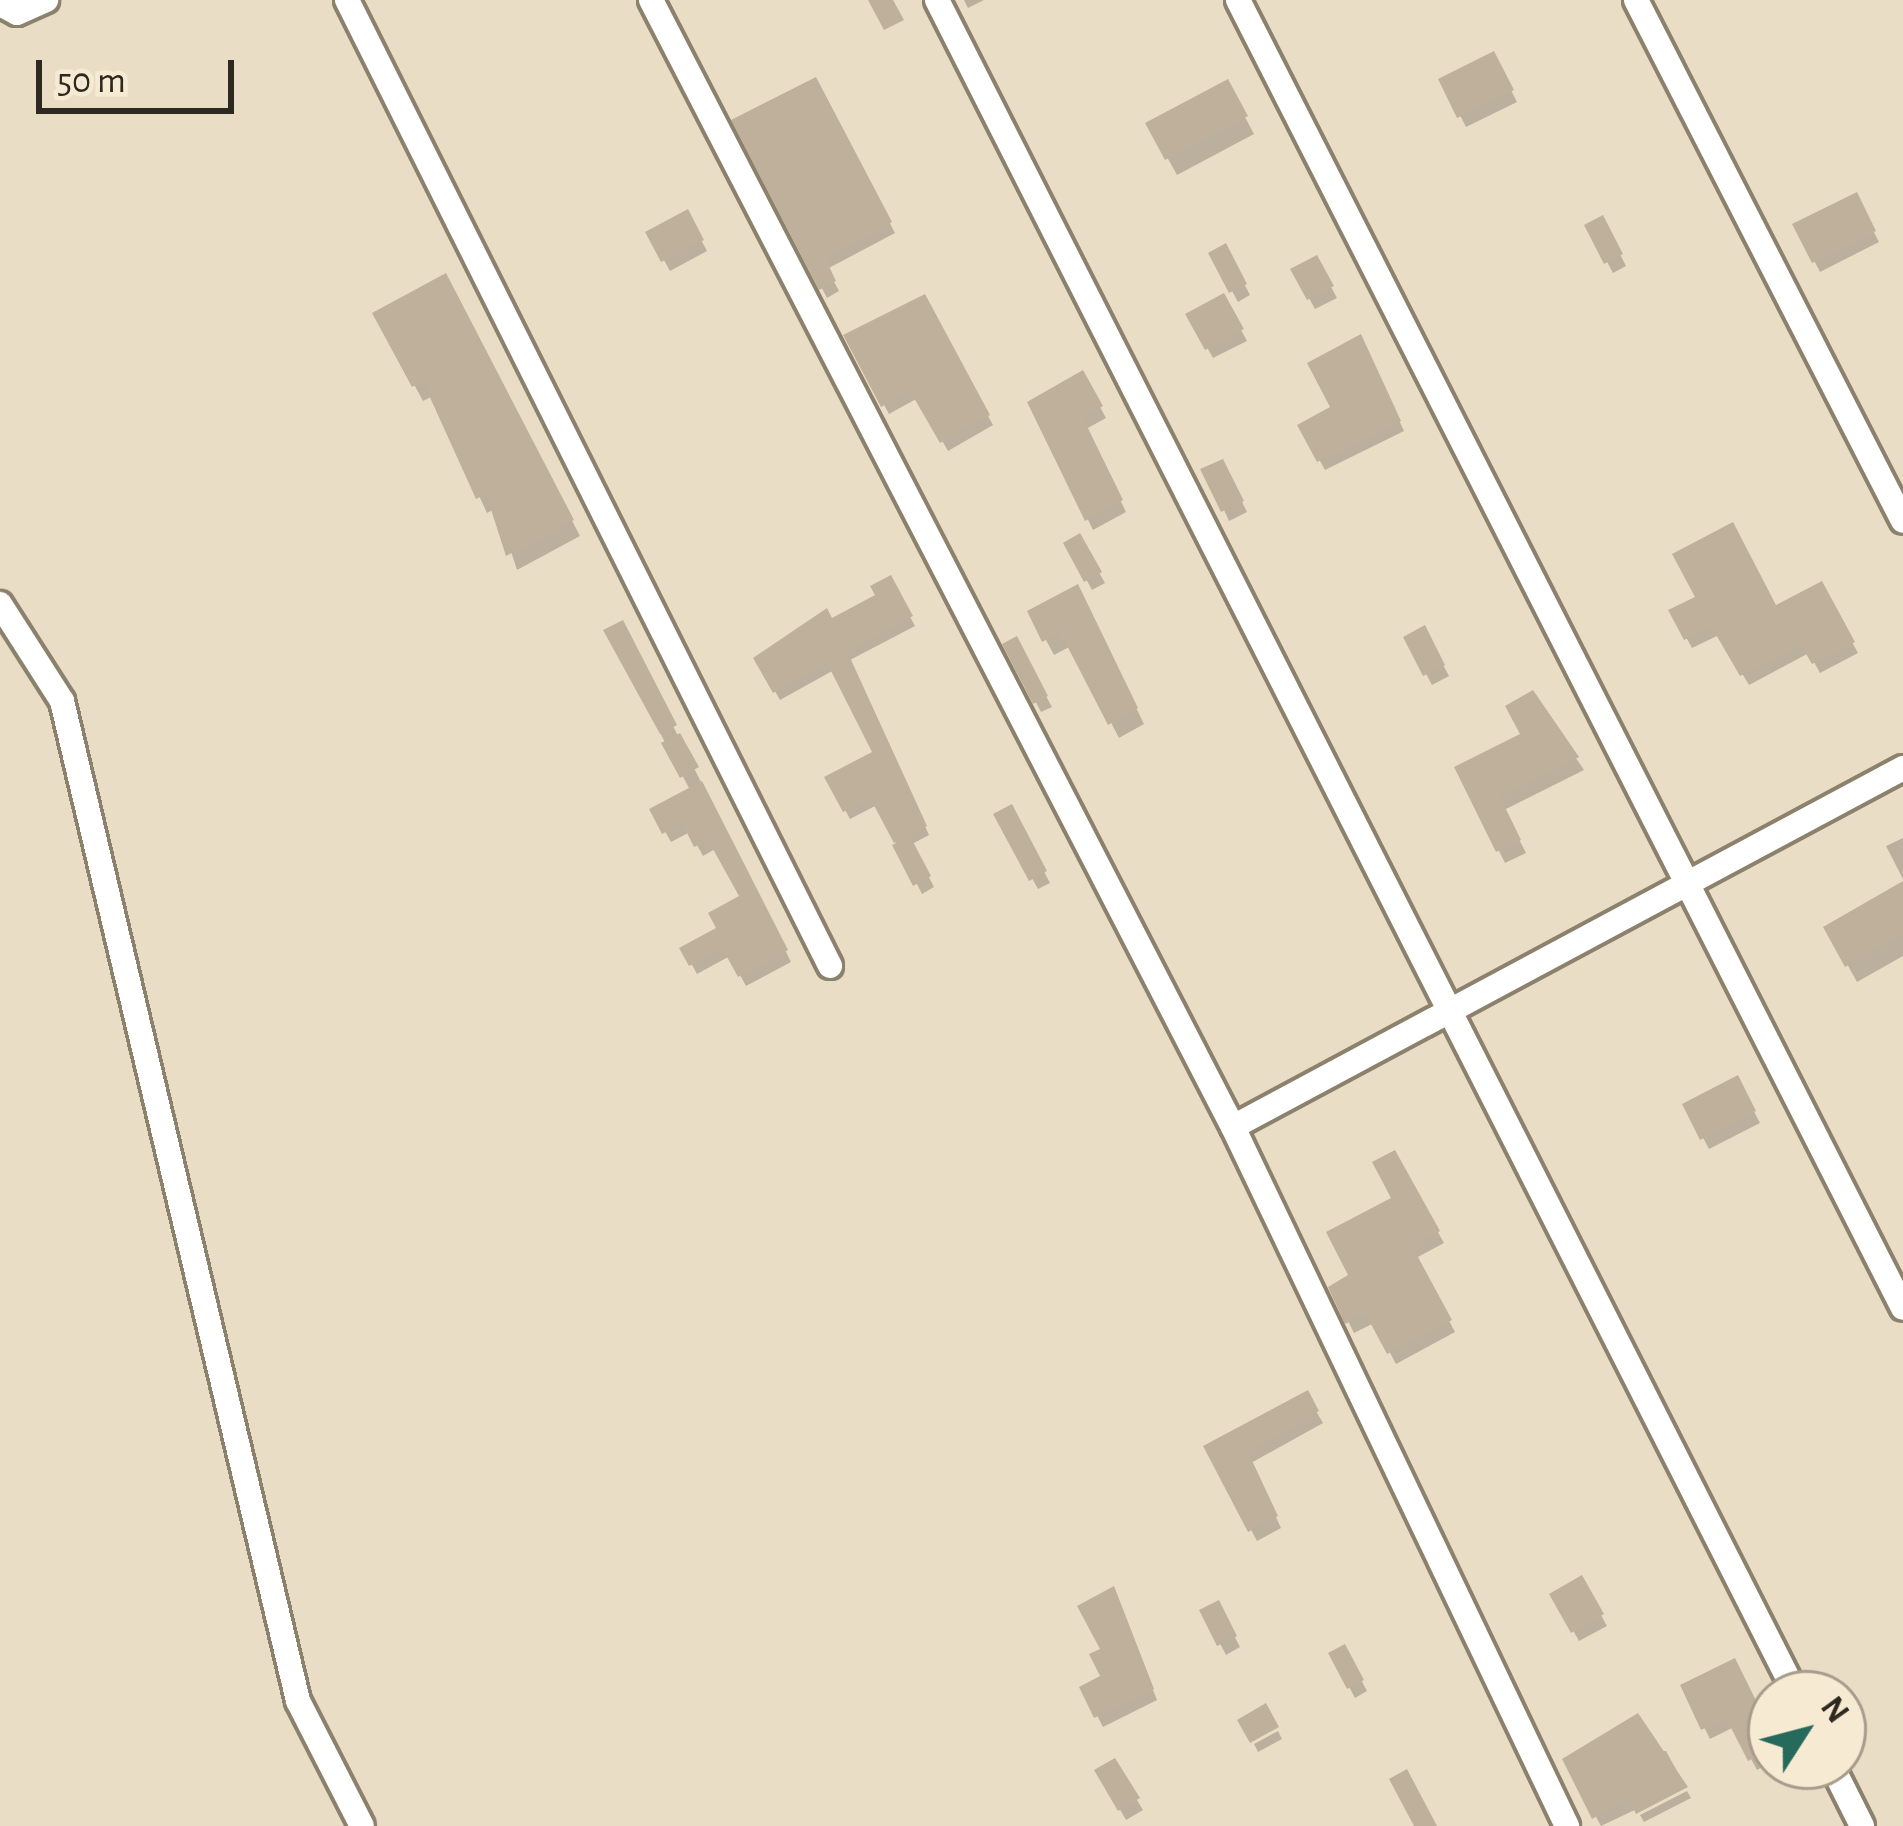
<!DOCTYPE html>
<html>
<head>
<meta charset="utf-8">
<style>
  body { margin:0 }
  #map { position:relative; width:1903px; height:1826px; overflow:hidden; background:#eaddc6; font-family:"Alegreya Sans",sans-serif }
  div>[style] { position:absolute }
  .shadow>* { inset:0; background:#0003 }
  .building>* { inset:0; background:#bfb09b }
  .roads { filter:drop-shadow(3px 0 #8c816c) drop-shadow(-3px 0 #8c816c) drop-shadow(0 3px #8c816c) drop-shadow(0 -3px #8c816c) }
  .street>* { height:24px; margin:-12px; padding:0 12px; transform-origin:12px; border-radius:12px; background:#fff }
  span { translate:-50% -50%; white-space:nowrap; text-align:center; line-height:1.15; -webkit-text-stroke:9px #f7ead3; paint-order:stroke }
  .north { position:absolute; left:1747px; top:1670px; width:120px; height:120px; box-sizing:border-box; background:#f7ead3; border:3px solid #a79d8b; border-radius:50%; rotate:54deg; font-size:33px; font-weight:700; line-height:48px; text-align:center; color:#2e2920 }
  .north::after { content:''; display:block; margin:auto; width:42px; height:54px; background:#266a5b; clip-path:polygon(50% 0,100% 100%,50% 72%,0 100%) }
  .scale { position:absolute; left:36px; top:60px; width:198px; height:54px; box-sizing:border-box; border:6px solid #2e2920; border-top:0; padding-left:15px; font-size:36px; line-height:42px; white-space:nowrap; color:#2e2920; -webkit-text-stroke:9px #f7ead3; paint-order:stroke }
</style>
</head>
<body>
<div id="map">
  <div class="shadow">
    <div style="clip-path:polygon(964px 0,984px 0,968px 8px)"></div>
    <div style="clip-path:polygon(1493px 55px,1517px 102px,1466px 127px,1442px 80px)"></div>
    <div style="clip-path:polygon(815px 81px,895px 233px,827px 269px,839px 291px,827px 298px,735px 121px)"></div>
    <div style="clip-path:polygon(1227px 83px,1254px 134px,1177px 175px,1149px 125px)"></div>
    <div style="clip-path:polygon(1855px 196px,1879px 242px,1820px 272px,1796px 226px)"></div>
    <div style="clip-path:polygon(687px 213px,707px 251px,670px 271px,649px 233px)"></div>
    <div style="clip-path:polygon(1602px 219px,1626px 266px,1613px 273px,1588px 226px)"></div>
    <div style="clip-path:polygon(1225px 247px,1250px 295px,1238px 302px,1212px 254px)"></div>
    <div style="clip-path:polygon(1316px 259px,1337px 298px,1315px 309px,1294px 271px)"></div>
    <div style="clip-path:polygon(454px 293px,580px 536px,517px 570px,497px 508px,487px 513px,433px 396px,423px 401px,376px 314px)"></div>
    <div style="clip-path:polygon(1223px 297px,1247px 341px,1213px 358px,1189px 315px)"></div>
    <div style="clip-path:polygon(923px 298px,993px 425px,948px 451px,918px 398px,889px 414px,847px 336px)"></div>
    <div style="clip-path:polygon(1365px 347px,1404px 431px,1325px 470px,1301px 426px,1334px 408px)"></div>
    <div style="clip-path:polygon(1082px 374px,1106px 418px,1086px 429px,1126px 512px,1093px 530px,1031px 403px)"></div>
    <div style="clip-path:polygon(1228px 473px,1247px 512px,1229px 521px,1224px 510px)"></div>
    <div style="clip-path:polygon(1079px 537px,1105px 583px,1092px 590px,1067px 544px)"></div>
    <div style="clip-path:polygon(890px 579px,915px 626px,850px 660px,929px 835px,912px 844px,934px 887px,922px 894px,877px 805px,850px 819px,828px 778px,876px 753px,834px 670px,780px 700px,757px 659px,879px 597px)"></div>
    <div style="clip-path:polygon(1821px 585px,1858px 653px,1820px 673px,1809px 653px,1749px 685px,1719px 635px,1692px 648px,1672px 612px,1775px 609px)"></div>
    <div style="clip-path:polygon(1085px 603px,1144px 724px,1119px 738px,1071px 646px,1054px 655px,1031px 612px)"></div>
    <div style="clip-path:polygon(622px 624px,791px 962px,746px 986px,730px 956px,697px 974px,683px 949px,720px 929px,743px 898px,717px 848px,703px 856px,690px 832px,671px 842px,653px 810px,690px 790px,607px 631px)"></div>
    <div style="clip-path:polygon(1424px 629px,1449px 676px,1432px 685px,1407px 638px)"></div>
    <div style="clip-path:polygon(1015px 640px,1052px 707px,1041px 712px,1006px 645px)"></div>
    <div style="clip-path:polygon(1533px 694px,1584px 770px,1504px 810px,1526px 853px,1505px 863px,1458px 768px,1524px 735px)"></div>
    <div style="clip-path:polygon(1011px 808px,1050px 883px,1038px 889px,997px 815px)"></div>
    <div style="clip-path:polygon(1903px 838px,1903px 879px,1886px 846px)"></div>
    <div style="clip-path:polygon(1903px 885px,1903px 956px,1857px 982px,1827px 928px)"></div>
    <div style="clip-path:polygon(1737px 1079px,1760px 1123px,1709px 1149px,1686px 1105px)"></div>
    <div style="clip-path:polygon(1394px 1154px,1444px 1243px,1416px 1258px,1455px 1332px,1396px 1364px,1374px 1323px,1354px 1333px,1331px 1288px,1352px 1276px,1395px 1199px)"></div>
    <div style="clip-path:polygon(1306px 1394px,1323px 1423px,1251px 1463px,1281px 1528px,1257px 1541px,1207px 1447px)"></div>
    <div style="clip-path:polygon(1581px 1579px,1607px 1626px,1579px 1641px,1553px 1595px)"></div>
    <div style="clip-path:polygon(1113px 1590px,1157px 1700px,1103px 1727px,1083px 1688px,1104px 1678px)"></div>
    <div style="clip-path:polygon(1218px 1604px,1240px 1647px,1226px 1655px,1203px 1611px)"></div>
    <div style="clip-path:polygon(1344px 1648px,1367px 1691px,1355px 1698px,1332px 1655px)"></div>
    <div style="clip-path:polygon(1684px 1686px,1771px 1736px,1771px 1762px,1757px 1770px,1734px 1727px,1710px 1739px)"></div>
    <div style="clip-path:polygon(1278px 1731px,1282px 1739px,1258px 1752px,1254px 1744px)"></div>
    <div style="clip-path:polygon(1666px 1751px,1685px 1786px,1601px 1826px,1565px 1760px)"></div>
    <div style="clip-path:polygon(1114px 1762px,1143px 1810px,1126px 1820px,1098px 1771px)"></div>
    <div style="clip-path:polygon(1687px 1791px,1691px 1798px,1644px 1822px,1640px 1815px)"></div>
  </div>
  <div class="building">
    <div style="clip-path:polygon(868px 0,893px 0,904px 20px,884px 30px)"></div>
    <div style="clip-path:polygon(1494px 51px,1514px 90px,1457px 118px,1438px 79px)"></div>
    <div style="clip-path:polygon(816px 77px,892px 222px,825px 258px,836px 281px,819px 290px,731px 120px)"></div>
    <div style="clip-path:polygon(1228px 79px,1248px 116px,1165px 160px,1145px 123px)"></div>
    <div style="clip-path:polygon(1857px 192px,1876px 231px,1812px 263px,1792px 224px)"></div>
    <div style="clip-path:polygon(688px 209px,704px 240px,661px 262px,645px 232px)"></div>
    <div style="clip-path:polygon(1603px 215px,1623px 254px,1604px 264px,1584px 225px)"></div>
    <div style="clip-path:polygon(1226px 243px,1247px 284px,1229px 293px,1208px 253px)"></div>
    <div style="clip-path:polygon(1317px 255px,1334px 286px,1307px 300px,1290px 269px)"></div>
    <div style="clip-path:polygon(446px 273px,574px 520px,506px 556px,486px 494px,476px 499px,423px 382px,412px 387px,372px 313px)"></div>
    <div style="clip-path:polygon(1224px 293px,1244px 329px,1205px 350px,1185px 314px)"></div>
    <div style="clip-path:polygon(925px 294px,990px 415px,940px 443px,910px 391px,881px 407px,843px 335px)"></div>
    <div style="clip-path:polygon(1361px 334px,1401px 421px,1317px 462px,1297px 425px,1330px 407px,1307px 363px)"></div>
    <div style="clip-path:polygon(1083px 370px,1103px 406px,1083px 418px,1123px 500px,1085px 521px,1027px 402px)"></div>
    <div style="clip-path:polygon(1223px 459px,1244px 501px,1221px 512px,1200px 469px)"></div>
    <div style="clip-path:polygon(1733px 522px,1776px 605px,1822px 581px,1855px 642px,1812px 664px,1801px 645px,1740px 676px,1711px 626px,1684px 640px,1668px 610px,1695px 597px,1672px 554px)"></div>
    <div style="clip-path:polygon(1080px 533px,1102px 572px,1084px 582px,1063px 543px)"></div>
    <div style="clip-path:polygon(891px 575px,913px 616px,847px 651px,927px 826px,894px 843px,870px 798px,843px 812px,824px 777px,872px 752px,827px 663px,773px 693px,753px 658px,827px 608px,832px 618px,875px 595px,870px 586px)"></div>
    <div style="clip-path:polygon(1078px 584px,1138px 708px,1108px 725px,1060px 632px,1042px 642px,1027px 611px)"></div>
    <div style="clip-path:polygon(623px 620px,677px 725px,660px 734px,603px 630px)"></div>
    <div style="clip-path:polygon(1425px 625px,1445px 665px,1423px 676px,1403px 637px)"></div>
    <div style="clip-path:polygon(1017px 636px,1048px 696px,1033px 704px,1002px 644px)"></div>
    <div style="clip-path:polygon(1533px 690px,1579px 757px,1500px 797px,1521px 840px,1496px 852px,1454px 767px,1520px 734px,1505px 706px)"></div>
    <div style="clip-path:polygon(680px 733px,699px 767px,680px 778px,661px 743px)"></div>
    <div style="clip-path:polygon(702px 781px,788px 950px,738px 977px,722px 948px,689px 966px,679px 948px,716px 928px,708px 913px,739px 896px,708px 840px,694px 847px,682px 823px,662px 834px,649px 809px)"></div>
    <div style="clip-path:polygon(1012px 804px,1047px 871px,1029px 881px,993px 814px)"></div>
    <div style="clip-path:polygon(910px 836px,931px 876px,913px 886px,892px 845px)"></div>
    <div style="clip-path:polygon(1903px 881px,1903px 934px,1845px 967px,1823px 927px)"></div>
    <div style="clip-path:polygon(1738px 1075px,1756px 1111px,1700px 1140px,1682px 1104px)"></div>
    <div style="clip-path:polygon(1395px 1150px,1440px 1231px,1412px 1246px,1452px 1320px,1387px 1354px,1365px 1313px,1345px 1324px,1328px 1287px,1348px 1275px,1326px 1232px,1391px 1198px,1372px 1162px)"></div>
    <div style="clip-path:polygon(1308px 1390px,1319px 1411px,1248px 1452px,1278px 1516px,1248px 1532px,1203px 1446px)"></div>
    <div style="clip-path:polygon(1582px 1575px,1604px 1614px,1571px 1633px,1549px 1594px)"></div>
    <div style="clip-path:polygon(1114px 1586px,1154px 1689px,1094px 1718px,1079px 1687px,1100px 1676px,1089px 1654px,1100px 1649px,1077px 1606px)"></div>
    <div style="clip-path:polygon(1219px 1600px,1237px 1636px,1217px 1646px,1199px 1610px)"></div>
    <div style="clip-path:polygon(1345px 1644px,1364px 1680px,1347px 1689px,1328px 1653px)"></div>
    <div style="clip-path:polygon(1735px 1658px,1771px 1731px,1771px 1749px,1748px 1761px,1726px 1718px,1701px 1730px,1680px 1685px)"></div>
    <div style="clip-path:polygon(1266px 1703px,1279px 1727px,1250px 1743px,1237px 1720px)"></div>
    <div style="clip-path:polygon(1638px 1713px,1688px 1787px,1636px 1814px,1628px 1798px,1592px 1819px,1562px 1759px)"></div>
    <div style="clip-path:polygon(1115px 1758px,1140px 1798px,1118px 1811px,1094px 1770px)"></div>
    <div style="clip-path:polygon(1407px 1769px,1437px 1826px,1414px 1826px,1389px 1779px)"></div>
  </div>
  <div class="roads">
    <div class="street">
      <div style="left:347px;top:0;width:1080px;rotate:63.43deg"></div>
      <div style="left:651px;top:0;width:1268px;rotate:62.69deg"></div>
      <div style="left:1233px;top:1127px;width:775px;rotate:64.46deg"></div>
      <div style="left:937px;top:0;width:1899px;rotate:63.11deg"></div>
      <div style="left:1238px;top:0;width:1467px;rotate:63.05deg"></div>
      <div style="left:1636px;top:0;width:585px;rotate:62.87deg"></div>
      <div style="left:0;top:4px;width:19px;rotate:28deg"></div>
      <div style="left:17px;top:13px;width:32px;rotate:-24deg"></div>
      <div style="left:0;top:604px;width:115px;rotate:57.4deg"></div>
      <div style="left:62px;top:701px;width:1027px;rotate:76.72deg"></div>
      <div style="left:298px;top:1701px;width:140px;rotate:62.9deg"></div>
      <div style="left:1233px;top:1127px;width:760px;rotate:-28.18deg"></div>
      <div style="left:1832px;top:1766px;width:67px;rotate:63.4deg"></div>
    </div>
  </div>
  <div class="north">N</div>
  <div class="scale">50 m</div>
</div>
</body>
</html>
